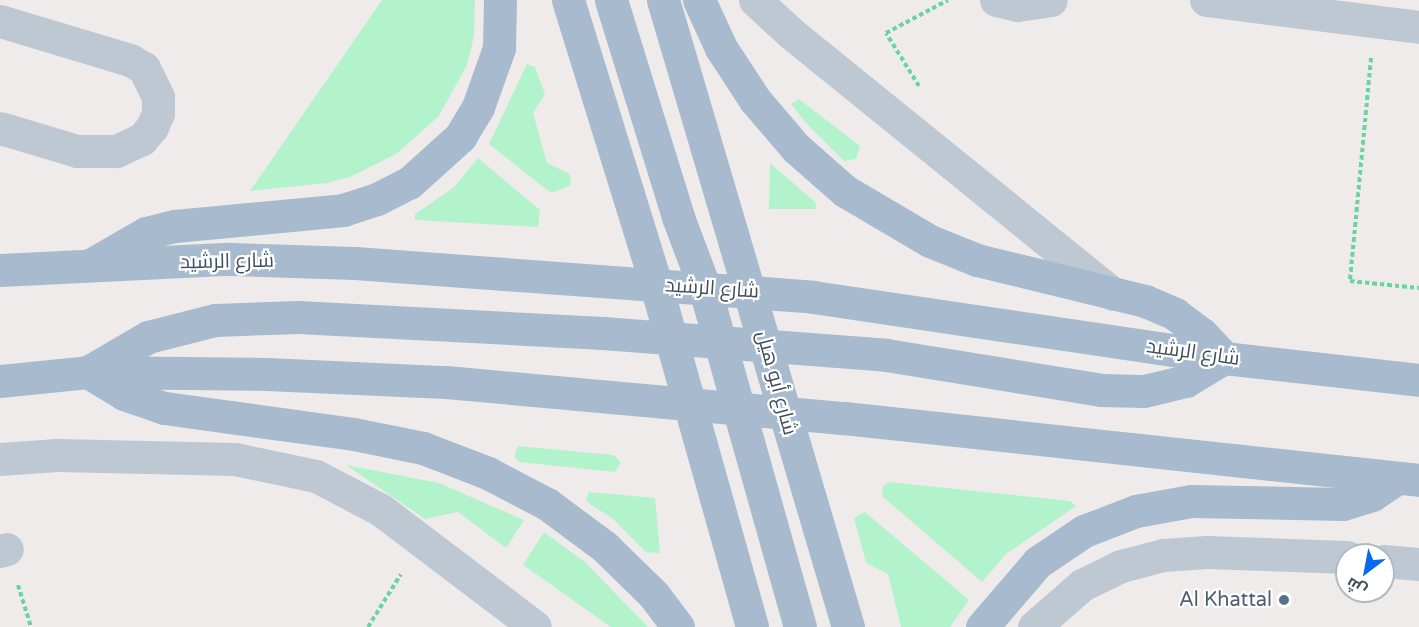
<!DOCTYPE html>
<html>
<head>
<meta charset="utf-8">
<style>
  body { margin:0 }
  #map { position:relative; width:1419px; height:627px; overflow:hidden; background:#efebeb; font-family:"Varela Round",Cairo,sans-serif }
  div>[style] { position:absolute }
  .green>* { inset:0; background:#b3f3cc }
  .path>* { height:4px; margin-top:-2px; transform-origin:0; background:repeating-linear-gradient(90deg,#68d49f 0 4.5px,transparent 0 7.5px) }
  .minor>* { height:33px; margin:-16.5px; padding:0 16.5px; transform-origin:16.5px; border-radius:16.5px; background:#bdc8d3 }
  .major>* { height:33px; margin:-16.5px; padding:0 16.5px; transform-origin:16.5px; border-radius:16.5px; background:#a8bbce }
  .dots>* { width:16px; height:16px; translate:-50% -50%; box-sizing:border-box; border:3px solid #fff; border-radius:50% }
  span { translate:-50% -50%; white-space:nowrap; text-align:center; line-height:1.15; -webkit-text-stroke:4.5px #fff; paint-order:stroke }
  .street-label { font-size:20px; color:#424f5b }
  .service-label { font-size:20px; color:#4e5e75 }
  .right { translate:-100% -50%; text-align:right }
  .north { position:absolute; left:1335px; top:543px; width:60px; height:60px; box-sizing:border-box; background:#fff; border:2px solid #b3b9bd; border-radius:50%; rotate:212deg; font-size:16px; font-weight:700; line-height:24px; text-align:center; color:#424f5b }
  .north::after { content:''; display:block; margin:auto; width:21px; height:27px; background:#066aee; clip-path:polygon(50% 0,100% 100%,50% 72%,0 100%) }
</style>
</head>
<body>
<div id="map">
  <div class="green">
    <div style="clip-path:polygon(382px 0,475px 0,474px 36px,467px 65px,439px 116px,396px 154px,350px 177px,327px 183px,250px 191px)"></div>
    <div style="clip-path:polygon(527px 64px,535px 67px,545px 94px,533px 113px,547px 163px,570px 174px,571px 185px,551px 193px,489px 144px)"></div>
    <div style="clip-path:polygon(799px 99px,860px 146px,856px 159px,844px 161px,807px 124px,791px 104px)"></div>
    <div style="clip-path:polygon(478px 158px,540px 210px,538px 227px,415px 220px,415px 214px,453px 188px)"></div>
    <div style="clip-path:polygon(770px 163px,815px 202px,817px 209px,769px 209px)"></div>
    <div style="clip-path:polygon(518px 446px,613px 455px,621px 462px,615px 472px,519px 462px,514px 456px)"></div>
    <div style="clip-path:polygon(346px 465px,439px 483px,524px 520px,506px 548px,458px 512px,425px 519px)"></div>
    <div style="clip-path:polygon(889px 482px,1070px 501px,1076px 506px,1006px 554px,982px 582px,882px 496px,883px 486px)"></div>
    <div style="clip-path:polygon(589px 492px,655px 498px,660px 553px,646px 552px,613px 519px,589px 503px,586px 500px)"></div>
    <div style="clip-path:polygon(865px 512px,969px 600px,950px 627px,901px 627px,888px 574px,866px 563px,854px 518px)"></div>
    <div style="clip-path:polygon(544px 532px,585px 562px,648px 627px,611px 627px,523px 565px)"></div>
  </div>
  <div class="path">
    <div style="left:1371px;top:58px;width:224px;rotate:95.4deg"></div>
    <div style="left:1350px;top:281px;width:69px;rotate:5.8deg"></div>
    <div style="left:919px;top:86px;width:62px;rotate:-121.9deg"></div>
    <div style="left:886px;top:33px;width:70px;rotate:-28deg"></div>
    <div style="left:18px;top:585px;width:44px;rotate:72.8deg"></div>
    <div style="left:368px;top:627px;width:62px;rotate:-58.1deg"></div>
  </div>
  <div class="minor">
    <div style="left:755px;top:0;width:50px;rotate:42.6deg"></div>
    <div style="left:792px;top:34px;width:413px;rotate:39deg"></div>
    <div style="left:996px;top:0;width:22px;rotate:13deg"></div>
    <div style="left:1017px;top:5px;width:34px;rotate:-8deg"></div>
    <div style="left:1206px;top:0;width:215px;rotate:7.2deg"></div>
    <div style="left:0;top:21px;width:136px;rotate:16.7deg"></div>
    <div style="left:130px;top:60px;width:16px;rotate:30deg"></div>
    <div style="left:144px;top:68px;width:32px;rotate:64deg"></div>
    <div style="left:158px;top:97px;width:16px;rotate:90deg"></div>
    <div style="left:158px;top:113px;width:15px;rotate:113deg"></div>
    <div style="left:152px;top:127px;width:16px;rotate:130deg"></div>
    <div style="left:142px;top:139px;width:29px;rotate:155deg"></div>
    <div style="left:116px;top:151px;width:39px;rotate:180deg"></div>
    <div style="left:77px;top:151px;width:80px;rotate:-163.4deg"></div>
    <div style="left:0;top:459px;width:57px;rotate:-4deg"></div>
    <div style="left:57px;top:455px;width:178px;rotate:1.3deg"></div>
    <div style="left:235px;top:459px;width:83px;rotate:11.9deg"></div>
    <div style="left:316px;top:476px;width:73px;rotate:27.6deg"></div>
    <div style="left:381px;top:510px;width:193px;rotate:37.2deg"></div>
    <div style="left:0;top:551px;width:7px;rotate:-16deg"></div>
    <div style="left:1383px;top:561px;width:36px;rotate:5deg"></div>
    <div style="left:1034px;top:627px;width:64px;rotate:-41.2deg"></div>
    <div style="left:1082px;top:585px;width:43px;rotate:-26deg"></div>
    <div style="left:1121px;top:566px;width:43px;rotate:-14.7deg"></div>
    <div style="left:1163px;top:555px;width:44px;rotate:-3.9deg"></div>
    <div style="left:1207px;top:552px;width:140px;rotate:2deg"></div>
  </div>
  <div class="major">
    <div style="left:568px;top:0;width:298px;rotate:72.8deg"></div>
    <div style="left:656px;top:285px;width:355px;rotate:74.3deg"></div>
    <div style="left:611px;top:0;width:227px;rotate:72.8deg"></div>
    <div style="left:678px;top:217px;width:77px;rotate:69.4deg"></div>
    <div style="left:705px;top:289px;width:351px;rotate:74.3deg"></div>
    <div style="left:663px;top:0;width:654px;rotate:73.56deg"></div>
    <div style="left:699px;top:0;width:53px;rotate:65.4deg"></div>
    <div style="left:721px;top:48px;width:62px;rotate:56.8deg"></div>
    <div style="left:755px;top:100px;width:63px;rotate:49.5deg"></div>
    <div style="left:796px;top:148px;width:65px;rotate:41.3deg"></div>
    <div style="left:845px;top:191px;width:99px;rotate:30.5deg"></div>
    <div style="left:930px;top:241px;width:51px;rotate:22deg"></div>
    <div style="left:977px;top:260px;width:173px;rotate:13.7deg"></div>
    <div style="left:1145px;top:301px;width:33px;rotate:23deg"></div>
    <div style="left:1175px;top:314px;width:34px;rotate:37deg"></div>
    <div style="left:1202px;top:334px;width:33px;rotate:47deg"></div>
    <div style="left:92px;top:264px;width:62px;rotate:-29.9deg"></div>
    <div style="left:146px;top:233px;width:30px;rotate:-14deg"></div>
    <div style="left:175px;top:226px;width:169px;rotate:-5.4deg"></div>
    <div style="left:343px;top:210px;width:36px;rotate:-18deg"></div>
    <div style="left:377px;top:199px;width:36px;rotate:-27deg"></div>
    <div style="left:409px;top:183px;width:69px;rotate:-42deg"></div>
    <div style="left:460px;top:137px;width:35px;rotate:-59deg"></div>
    <div style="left:478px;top:107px;width:63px;rotate:-70.4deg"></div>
    <div style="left:499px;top:48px;width:48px;rotate:-88.8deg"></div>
    <div style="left:0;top:270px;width:229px;rotate:-2.8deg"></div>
    <div style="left:229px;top:259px;width:126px;rotate:1.8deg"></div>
    <div style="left:355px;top:263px;width:459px;rotate:4.2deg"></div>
    <div style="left:813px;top:297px;width:416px;rotate:8.4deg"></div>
    <div style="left:1224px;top:358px;width:196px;rotate:6.4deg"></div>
    <div style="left:0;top:381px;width:88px;rotate:-5.8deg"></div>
    <div style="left:88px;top:372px;width:179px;rotate:0.6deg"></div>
    <div style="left:267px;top:374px;width:179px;rotate:2.6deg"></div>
    <div style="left:446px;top:382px;width:400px;rotate:5.2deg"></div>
    <div style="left:844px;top:418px;width:578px;rotate:6.15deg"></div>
    <div style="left:678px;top:627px;width:40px;rotate:-127deg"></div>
    <div style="left:654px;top:595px;width:69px;rotate:-135.6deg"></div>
    <div style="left:605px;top:547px;width:72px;rotate:-143.4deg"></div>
    <div style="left:547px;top:504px;width:67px;rotate:-152.3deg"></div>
    <div style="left:488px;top:473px;width:70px;rotate:-159deg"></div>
    <div style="left:423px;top:448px;width:70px;rotate:-168.5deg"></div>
    <div style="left:354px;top:434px;width:192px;rotate:-172.2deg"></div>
    <div style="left:164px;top:408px;width:42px;rotate:-160.7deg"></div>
    <div style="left:124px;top:394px;width:42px;rotate:-148.6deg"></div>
    <div style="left:88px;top:372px;width:69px;rotate:-30.3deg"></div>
    <div style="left:148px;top:337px;width:69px;rotate:-14.2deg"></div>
    <div style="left:215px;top:320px;width:83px;rotate:-2.1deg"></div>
    <div style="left:298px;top:317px;width:305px;rotate:3deg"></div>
    <div style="left:603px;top:333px;width:284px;rotate:4.4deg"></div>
    <div style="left:886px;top:355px;width:218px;rotate:9.2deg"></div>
    <div style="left:1101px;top:390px;width:43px;rotate:1.3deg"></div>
    <div style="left:1144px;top:391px;width:43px;rotate:-13.4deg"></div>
    <div style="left:1186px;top:381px;width:44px;rotate:-31.2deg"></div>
    <div style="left:982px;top:627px;width:86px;rotate:-49.3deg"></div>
    <div style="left:1038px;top:562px;width:55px;rotate:-34deg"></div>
    <div style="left:1084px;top:531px;width:56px;rotate:-21deg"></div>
    <div style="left:1136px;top:511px;width:56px;rotate:-10.3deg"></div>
    <div style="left:1191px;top:501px;width:152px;rotate:1.1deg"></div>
    <div style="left:1343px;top:504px;width:30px;rotate:-17deg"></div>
    <div style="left:1372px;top:495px;width:30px;rotate:-34deg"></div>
  </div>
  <div class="dots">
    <div style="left:1284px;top:600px;background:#5c6f8a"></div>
  </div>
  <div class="street-label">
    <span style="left:227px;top:262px;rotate:-1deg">شارع الرشيد</span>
    <span style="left:712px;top:289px;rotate:4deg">شارع الرشيد</span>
    <span style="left:1193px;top:353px;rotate:8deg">شارع الرشيد</span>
    <span style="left:776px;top:383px;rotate:75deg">شارع أبو هيل</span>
  </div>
  <div class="service-label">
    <span class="right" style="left:1272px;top:600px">Al Khattal</span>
  </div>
  <div class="north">ش</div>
</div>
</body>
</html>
